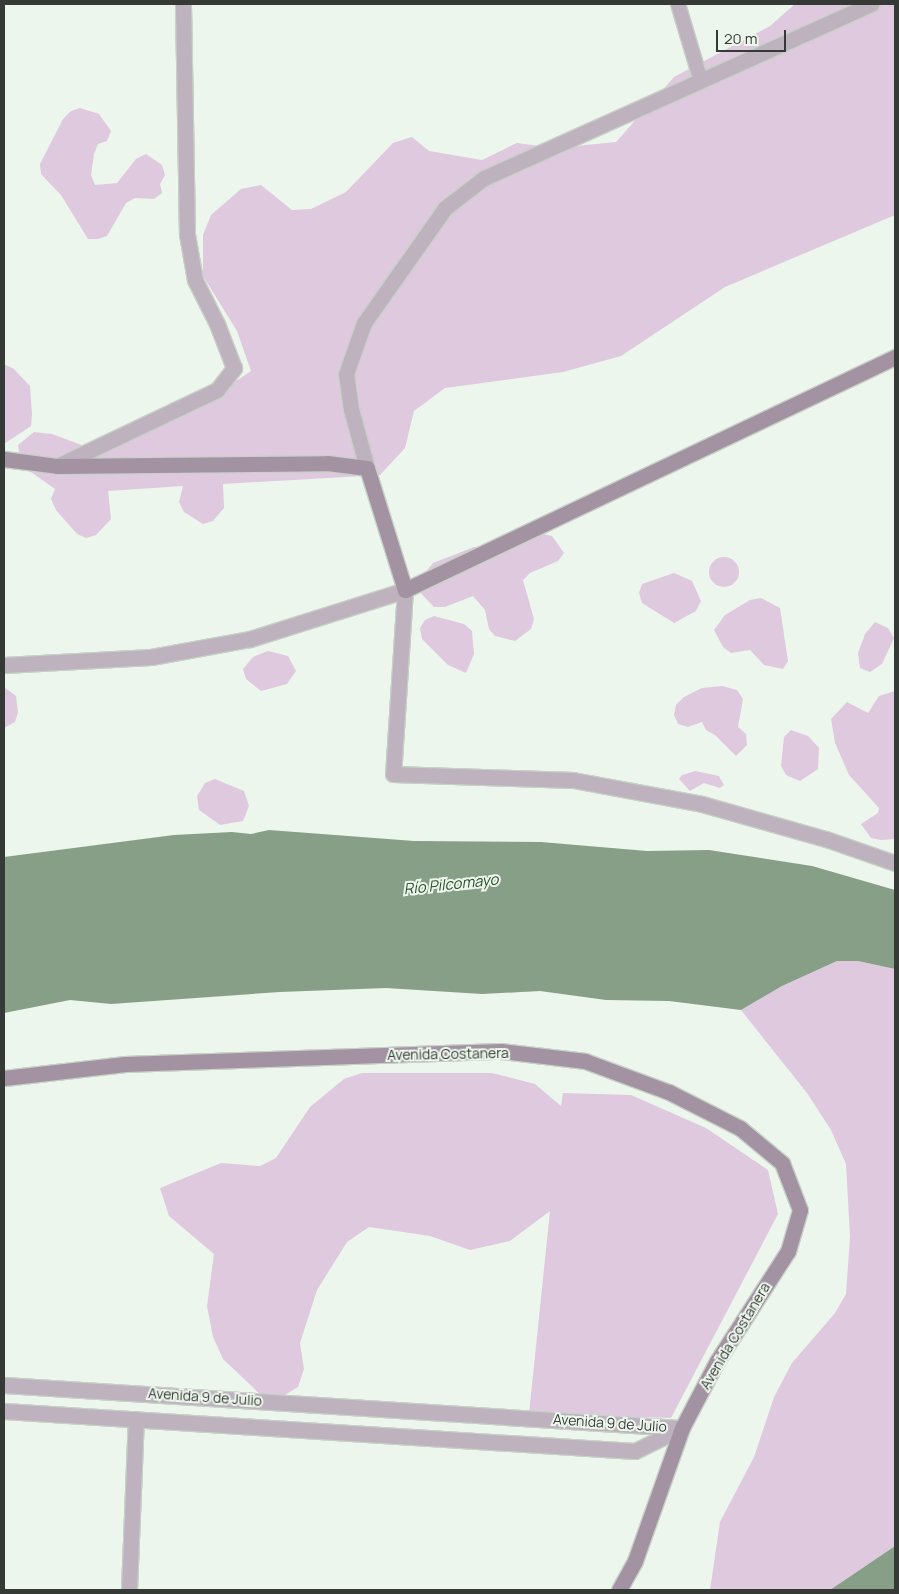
<!DOCTYPE html>
<html>
<head>
<meta charset="utf-8">
<style>
  body { margin:0 }
  #map { position:relative; width:899px; height:1594px; overflow:hidden; background:#ecf6ec; font-family:Manrope,sans-serif }
  div>[style] { position:absolute }
  .green>* { inset:0; background:#dfc9de }
  .round { border-radius:50% }
  .water>* { inset:0; background:#879e87 }
  .roads { filter:drop-shadow(1px 0 #c8d0c8) drop-shadow(-1px 0 #c8d0c8) drop-shadow(0 1px #c8d0c8) drop-shadow(0 -1px #c8d0c8) }
  .lane>* { height:14px; margin:-7px; padding:0 7px; transform-origin:7px; border-radius:7px; background:#bdb2bd }
  .street>* { height:15px; margin:-7.5px; padding:0 7.5px; transform-origin:7.5px; border-radius:7.5px; background:#bdb2bd }
  .secondary>* { height:15px; margin:-7.5px; padding:0 7.5px; transform-origin:7.5px; border-radius:7.5px; background:#a393a2 }
  span { translate:-50% -50%; white-space:nowrap; text-align:center; line-height:1.15; -webkit-text-stroke:4px #ecf6ec; paint-order:stroke }
  .street-label { font-size:14px; color:#363a36 }
  .water-label { font-size:15px; color:#294d2a; font-style:italic }
  .frame { position:absolute; inset:0; border:5px solid #363a36; pointer-events:none }
  .scale { position:absolute; left:716px; top:30px; width:70px; height:22px; box-sizing:border-box; border:2px solid #363a36; border-top:0; padding-left:6px; font-size:15px; line-height:18px; white-space:nowrap; color:#363a36; -webkit-text-stroke:4px #ecf6ec; paint-order:stroke }
</style>
</head>
<body>
<div id="map">
  <div class="green">
    <div style="clip-path:polygon(795px 4px,895px 4px,895px 215px,725px 287px,621px 356px,563px 372px,445px 388px,414px 411px,405px 448px,380px 475px,223px 484px,224px 508px,213px 521px,203px 524px,184px 512px,179px 502px,183px 486px,108px 491px,111px 519px,96px 535px,86px 538px,77px 534px,56px 510px,51px 499px,55px 489px,21px 465px,18px 445px,34px 432px,52px 434px,87px 447px,127px 437px,184px 416px,251px 371px,237px 331px,203px 276px,203px 235px,211px 215px,241px 189px,261px 185px,292px 210px,311px 209px,346px 192px,393px 143px,412px 137px,429px 151px,482px 160px,517px 143px,555px 148px,616px 142px,674px 77px,770px 26px)"></div>
    <div style="clip-path:polygon(80px 108px,99px 114px,111px 131px,107px 141px,98px 144px,94px 154px,91px 175px,95px 185px,117px 183px,136px 159px,146px 154px,162px 165px,165px 175px,160px 184px,162px 193px,154px 199px,135px 198px,126px 203px,107px 236px,98px 239px,88px 239px,61px 195px,41px 174px,40px 164px,63px 119px,71px 111px)"></div>
    <div style="clip-path:polygon(4px 364px,14px 369px,30px 386px,32px 414px,31px 426px,4px 444px)"></div>
    <div style="clip-path:polygon(533px 532px,552px 536px,564px 553px,558px 561px,530px 573px,523px 580px,534px 619px,531px 629px,515px 641px,495px 636px,489px 629px,485px 610px,473px 596px,445px 607px,434px 607px,414px 586px,433px 563px,474px 547px,484px 548px)"></div>
    <div class="round" style="left:709px;top:557px;width:30px;height:30px"></div>
    <div style="clip-path:polygon(674px 573px,692px 581px,701px 601px,696px 611px,674px 623px,642px 603px,639px 593px,642px 584px)"></div>
    <div style="clip-path:polygon(761px 598px,780px 608px,788px 661px,783px 669px,764px 665px,750px 650px,731px 653px,723px 647px,714px 630px,725px 615px,750px 600px)"></div>
    <div style="clip-path:polygon(434px 616px,464px 624px,472px 631px,474px 654px,466px 673px,448px 665px,422px 639px,420px 628px,425px 620px)"></div>
    <div style="clip-path:polygon(875px 622px,888px 628px,894px 638px,882px 664px,870px 672px,860px 668px,858px 653px,865px 634px)"></div>
    <div style="clip-path:polygon(268px 651px,288px 656px,296px 671px,287px 684px,261px 691px,246px 679px,243px 669px,253px 657px)"></div>
    <div style="clip-path:polygon(722px 686px,737px 690px,743px 699px,738px 727px,746px 734px,747px 745px,736px 756px,715px 735px,706px 730px,702px 722px,688px 727px,678px 724px,674px 715px,676px 705px,684px 697px,702px 688px)"></div>
    <div style="clip-path:polygon(4px 687px,16px 696px,18px 712px,15px 722px,4px 728px)"></div>
    <div style="clip-path:polygon(895px 691px,895px 839px,881px 840px,871px 838px,861px 824px,878px 813px,879px 808px,849px 775px,835px 743px,831px 719px,847px 702px,868px 713px,879px 696px)"></div>
    <div style="clip-path:polygon(791px 730px,808px 736px,819px 748px,818px 769px,800px 781px,786px 775px,781px 766px,784px 737px)"></div>
    <div style="clip-path:polygon(695px 771px,719px 776px,724px 785px,720px 788px,704px 783px,690px 791px,679px 779px,682px 775px)"></div>
    <div style="clip-path:polygon(215px 779px,244px 791px,249px 806px,243px 821px,220px 825px,199px 810px,197px 796px,205px 783px)"></div>
    <div style="clip-path:polygon(837px 961px,858px 961px,895px 969px,895px 1546px,830px 1590px,710px 1590px,720px 1522px,754px 1457px,774px 1397px,792px 1363px,835px 1313px,846px 1294px,850px 1237px,846px 1164px,831px 1130px,807px 1093px,741px 1010px,782px 986px)"></div>
    <div style="clip-path:polygon(362px 1073px,492px 1073px,535px 1084px,561px 1106px,563px 1093px,631px 1095px,706px 1128px,768px 1170px,778px 1214px,671px 1418px,529px 1414px,550px 1211px,510px 1241px,470px 1250px,430px 1236px,369px 1227px,347px 1242px,317px 1290px,300px 1343px,304px 1369px,298px 1387px,283px 1396px,262px 1396px,223px 1359px,213px 1337px,207px 1306px,214px 1254px,169px 1216px,160px 1188px,221px 1163px,260px 1166px,276px 1158px,310px 1107px,344px 1079px)"></div>
  </div>
  <div class="water">
    <div style="clip-path:polygon(269px 830px,414px 841px,541px 842px,647px 851px,709px 850px,812px 866px,895px 890px,895px 969px,858px 961px,837px 961px,782px 986px,741px 1010px,669px 1001px,606px 1000px,540px 991px,482px 994px,386px 988px,280px 992px,111px 1004px,70px 1000px,4px 1013px,4px 857px,174px 835px,232px 832px,251px 834px)"></div>
    <div style="clip-path:polygon(895px 1546px,895px 1590px,830px 1590px)"></div>
  </div>
  <div class="roads">
    <div class="lane">
      <div style="left:678px;top:4px;width:80px;rotate:73.4deg"></div>
    </div>
    <div class="street">
      <div style="left:57px;top:466px;width:177px;rotate:-25.4deg"></div>
      <div style="left:217px;top:390px;width:28px;rotate:-52deg"></div>
      <div style="left:234px;top:368px;width:47px;rotate:-111.1deg"></div>
      <div style="left:217px;top:324px;width:49px;rotate:-116.6deg"></div>
      <div style="left:195px;top:280px;width:47px;rotate:-99.9deg"></div>
      <div style="left:187px;top:234px;width:230px;rotate:-91deg"></div>
      <div style="left:367px;top:468px;width:61px;rotate:-105.2deg"></div>
      <div style="left:351px;top:409px;width:35px;rotate:-98deg"></div>
      <div style="left:346px;top:374px;width:54px;rotate:-70.6deg"></div>
      <div style="left:364px;top:323px;width:141px;rotate:-54.8deg"></div>
      <div style="left:445px;top:208px;width:49px;rotate:-37.6deg"></div>
      <div style="left:484px;top:178px;width:425px;rotate:-24.2deg"></div>
      <div style="left:4px;top:665px;width:147px;rotate:-3.1deg"></div>
      <div style="left:151px;top:657px;width:101px;rotate:-10.3deg"></div>
      <div style="left:250px;top:639px;width:163px;rotate:-17.5deg"></div>
      <div style="left:405px;top:590px;width:184px;rotate:93.7deg"></div>
      <div style="left:393px;top:774px;width:180px;rotate:1.9deg"></div>
      <div style="left:573px;top:780px;width:131px;rotate:10.5deg"></div>
      <div style="left:702px;top:804px;width:129px;rotate:15.8deg"></div>
      <div style="left:826px;top:839px;width:73px;rotate:19.2deg"></div>
      <div style="left:4px;top:1385px;width:677px;rotate:3.64deg"></div>
      <div style="left:4px;top:1411px;width:632px;rotate:3.63deg"></div>
      <div style="left:635px;top:1451px;width:52px;rotate:-26.1deg"></div>
      <div style="left:129px;top:1590px;width:171px;rotate:-87.7deg"></div>
    </div>
    <div class="secondary">
      <div style="left:4px;top:459px;width:53px;rotate:7.5deg"></div>
      <div style="left:57px;top:466px;width:270px;rotate:-0.6deg"></div>
      <div style="left:327px;top:463px;width:40px;rotate:7.1deg"></div>
      <div style="left:367px;top:468px;width:128px;rotate:72.7deg"></div>
      <div style="left:405px;top:590px;width:543px;rotate:-25.43deg"></div>
      <div style="left:4px;top:1078px;width:122px;rotate:-6.6deg"></div>
      <div style="left:125px;top:1064px;width:376px;rotate:-2deg"></div>
      <div style="left:501px;top:1051px;width:85px;rotate:6.8deg"></div>
      <div style="left:585px;top:1061px;width:90px;rotate:20.3deg"></div>
      <div style="left:669px;top:1092px;width:80px;rotate:26.9deg"></div>
      <div style="left:740px;top:1128px;width:55px;rotate:39.8deg"></div>
      <div style="left:782px;top:1163px;width:50px;rotate:69deg"></div>
      <div style="left:800px;top:1210px;width:43px;rotate:106.3deg"></div>
      <div style="left:788px;top:1251px;width:131px;rotate:122.8deg"></div>
      <div style="left:717px;top:1361px;width:76px;rotate:117.6deg"></div>
      <div style="left:682px;top:1428px;width:141px;rotate:109.5deg"></div>
      <div style="left:635px;top:1561px;width:33px;rotate:119deg"></div>
    </div>
  </div>
  <div class="street-label">
    <span style="left:448px;top:1054px;rotate:-1deg">Avenida Costanera</span>
    <span style="left:735px;top:1336px;rotate:-59deg">Avenida Costanera</span>
    <span style="left:205px;top:1397px;rotate:4deg">Avenida 9 de Julio</span>
    <span style="left:610px;top:1423px;rotate:4deg">Avenida 9 de Julio</span>
  </div>
  <div class="water-label">
    <span style="left:451px;top:884px;rotate:-6deg">Río Pilcomayo</span>
  </div>
  <div class="frame"></div>
  <div class="scale">20 m</div>
</div>
</body>
</html>
